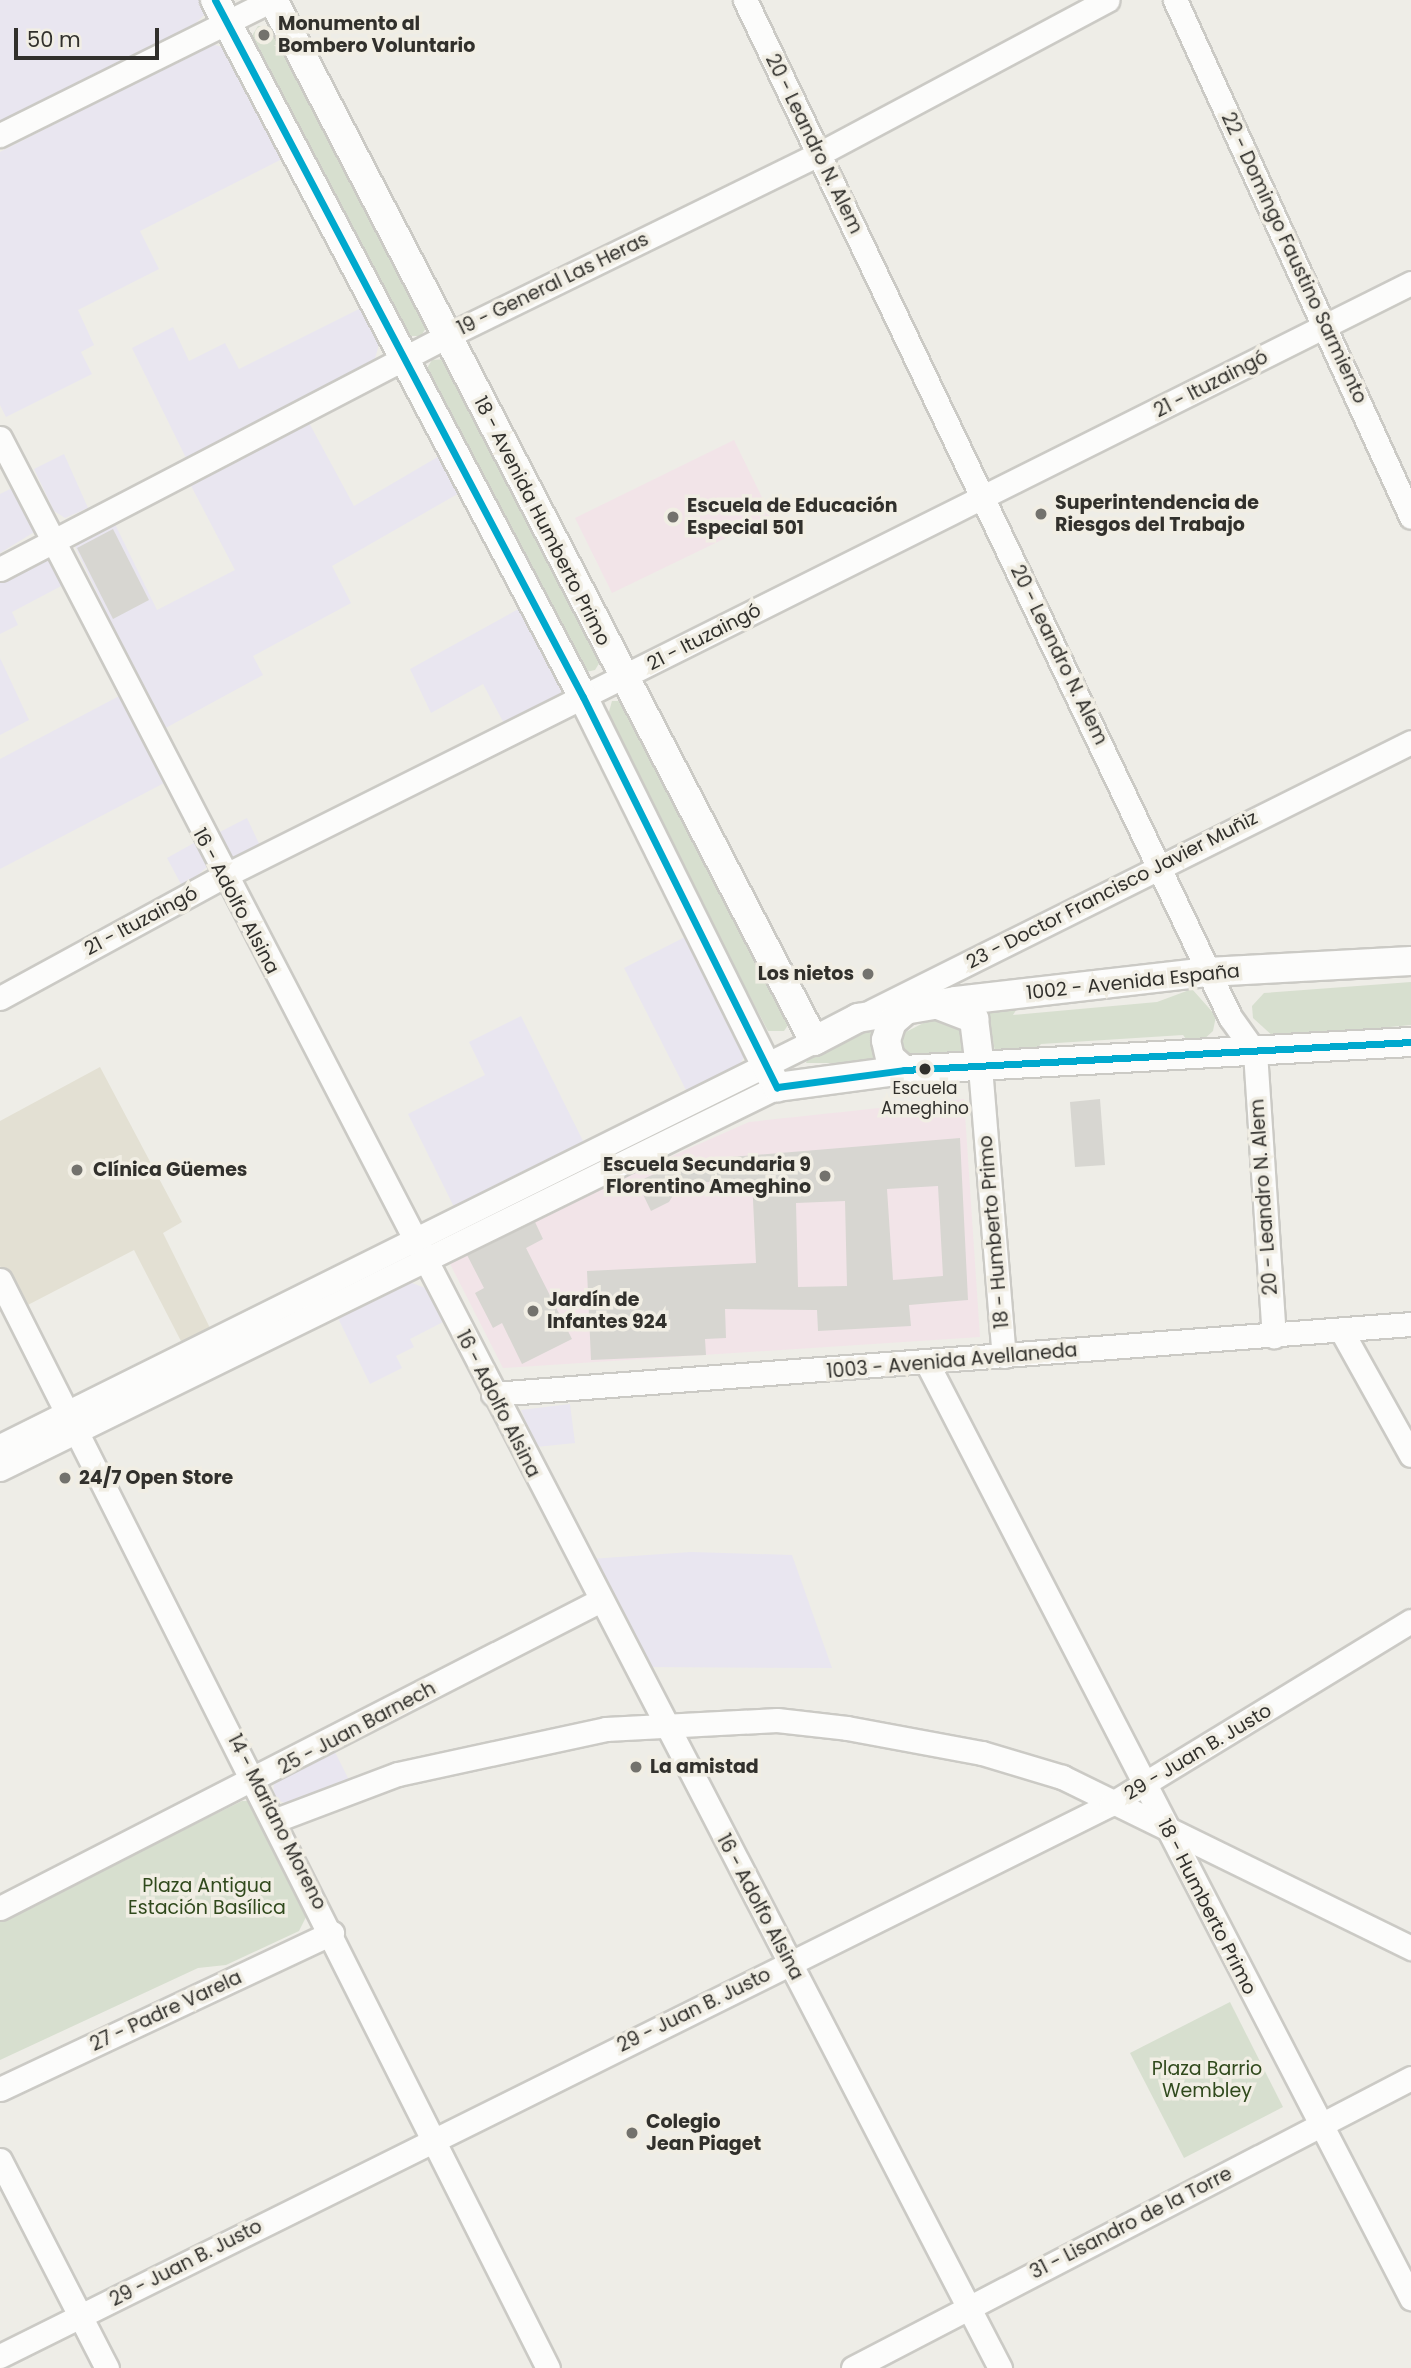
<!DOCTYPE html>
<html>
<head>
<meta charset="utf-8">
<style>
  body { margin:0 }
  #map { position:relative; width:1411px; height:2368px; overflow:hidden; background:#eeede7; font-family:Poppins,sans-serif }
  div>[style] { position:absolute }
  .commercial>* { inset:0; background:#e9e6f0 }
  .built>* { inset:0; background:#e3e0d3 }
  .education>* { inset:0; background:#f2e4e8 }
  .green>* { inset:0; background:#d7dfcf }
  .building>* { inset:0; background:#d7d6d1 }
  .roads { filter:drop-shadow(2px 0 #cbcac5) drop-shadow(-2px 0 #cbcac5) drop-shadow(0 2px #cbcac5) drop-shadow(0 -2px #cbcac5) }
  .minor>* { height:23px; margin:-11.5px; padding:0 11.5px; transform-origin:11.5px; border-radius:11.5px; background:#fcfcfb }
  .major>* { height:28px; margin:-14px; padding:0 14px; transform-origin:14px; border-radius:14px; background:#fcfcfb }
  .bus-1>* { height:7px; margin:-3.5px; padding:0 3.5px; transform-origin:3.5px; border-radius:3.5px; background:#00a9ce }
  .dots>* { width:19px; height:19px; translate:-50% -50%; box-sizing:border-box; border:4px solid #f1eee4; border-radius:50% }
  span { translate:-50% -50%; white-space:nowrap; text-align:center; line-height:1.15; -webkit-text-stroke:7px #f1eee4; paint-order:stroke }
  .bus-label { font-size:17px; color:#31302c }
  .poi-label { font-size:19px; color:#31302c; font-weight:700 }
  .left { translate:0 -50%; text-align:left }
  .right { translate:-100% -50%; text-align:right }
  .street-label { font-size:19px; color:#31302c }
  .park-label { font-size:19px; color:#30491c }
  .scale { position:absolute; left:14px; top:28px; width:145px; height:32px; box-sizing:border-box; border:4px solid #31302c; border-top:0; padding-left:9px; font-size:21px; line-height:24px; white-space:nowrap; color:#31302c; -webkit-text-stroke:5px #f1eee4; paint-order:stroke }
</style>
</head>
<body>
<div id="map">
  <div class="commercial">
    <div style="clip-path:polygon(0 0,203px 0,206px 13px,191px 28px,0 127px)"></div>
    <div style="clip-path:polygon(211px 44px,226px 48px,284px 158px,140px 231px,159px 269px,78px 310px,94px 345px,81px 352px,92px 374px,6px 417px,0 405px,0 152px)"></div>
    <div style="clip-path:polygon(363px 307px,380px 341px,374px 362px,187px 460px,132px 348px,173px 327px,189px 361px,225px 343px,239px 369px)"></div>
    <div style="clip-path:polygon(307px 419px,354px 506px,441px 455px,461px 492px,332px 566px,351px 603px,253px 656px,263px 675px,162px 730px,74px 544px,113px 520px,157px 610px,235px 570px,188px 480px)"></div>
    <div style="clip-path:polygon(64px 454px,88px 508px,65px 518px,54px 511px,34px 469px)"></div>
    <div style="clip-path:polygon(16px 486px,36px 531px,0 553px,0 494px)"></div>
    <div style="clip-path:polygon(39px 558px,51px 562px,65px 584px,12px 612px,18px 625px,0 634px,0 578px)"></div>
    <div style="clip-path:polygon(522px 607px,560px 678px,561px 695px,507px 729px,483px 684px,431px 713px,410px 669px)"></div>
    <div style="clip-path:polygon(0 658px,29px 720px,0 735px)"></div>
    <div style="clip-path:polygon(121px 695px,166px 782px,0 869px,0 759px)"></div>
    <div style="clip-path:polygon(247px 818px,262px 850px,231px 859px,212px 836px)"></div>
    <div style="clip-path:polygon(194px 843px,207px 867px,183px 888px,167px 858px)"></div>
    <div style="clip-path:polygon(689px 935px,747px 1051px,737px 1070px,688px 1094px,624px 968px)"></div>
    <div style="clip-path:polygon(521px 1016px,585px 1145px,455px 1209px,408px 1114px,485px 1075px,469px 1042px)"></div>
    <div style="clip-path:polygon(404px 1280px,428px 1289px,445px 1321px,410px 1339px,414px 1347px,396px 1356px,402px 1368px,370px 1384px,336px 1314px)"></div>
    <div style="clip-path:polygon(570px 1404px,575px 1443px,536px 1447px,521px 1410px)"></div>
    <div style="clip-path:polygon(691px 1552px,792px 1555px,832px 1668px,644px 1667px,590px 1559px)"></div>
    <div style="clip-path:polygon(334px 1750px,350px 1782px,289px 1805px,273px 1798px,274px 1780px)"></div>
  </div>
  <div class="built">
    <div style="clip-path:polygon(100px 1067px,182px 1222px,163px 1233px,212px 1332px,183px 1345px,134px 1250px,22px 1308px,0 1266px,0 1121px)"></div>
  </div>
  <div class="education">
    <div style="clip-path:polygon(734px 440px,771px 516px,612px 593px,575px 518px)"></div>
    <div style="clip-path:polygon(964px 1099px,980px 1337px,503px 1368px,446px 1256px,749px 1122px)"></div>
  </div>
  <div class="green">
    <div style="clip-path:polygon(258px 26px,273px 26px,429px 323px,421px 336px,405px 336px,250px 39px)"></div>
    <div style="clip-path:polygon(447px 359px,603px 657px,595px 670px,586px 672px,424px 373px,432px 360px)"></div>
    <div style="clip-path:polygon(612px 701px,627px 701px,793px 1018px,784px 1031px,768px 1031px,606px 722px)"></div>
    <div style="clip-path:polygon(1411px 982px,1411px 1025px,1275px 1038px,1253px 1018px,1252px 1006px,1264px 993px)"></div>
    <div style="clip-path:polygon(1192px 989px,1216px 1016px,1213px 1031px,1201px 1042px,1190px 1044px,1183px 1035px,1041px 1044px,1027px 1060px,997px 1060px,988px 1019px,972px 1006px,1021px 1002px,1013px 1015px,1157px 1002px)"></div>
    <div style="clip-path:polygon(933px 1018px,968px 1031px,965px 1059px,905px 1063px,902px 1034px)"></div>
    <div style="clip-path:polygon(881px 1027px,882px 1063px,806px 1063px,810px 1054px)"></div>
    <div style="clip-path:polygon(242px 1801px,255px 1801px,308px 1913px,299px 1931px,226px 1965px,198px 1968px,0 2060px,0 1921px)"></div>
    <div style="clip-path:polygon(1230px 2002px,1283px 2107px,1184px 2158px,1130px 2053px)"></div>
  </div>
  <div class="building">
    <div style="clip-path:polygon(113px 529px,149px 600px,113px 619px,77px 548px)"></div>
    <div style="clip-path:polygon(1100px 1099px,1105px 1165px,1075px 1167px,1070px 1102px)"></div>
    <div style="clip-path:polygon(evenodd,960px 1138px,968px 1300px,909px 1305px,911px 1326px,818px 1331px,817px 1310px,725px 1309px,726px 1338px,705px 1339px,706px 1355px,591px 1360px,587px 1271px,756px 1263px,752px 1179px,680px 1184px,669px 1202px,651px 1211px,637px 1182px,682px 1161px,960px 1138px,938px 1186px,943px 1276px,893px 1280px,887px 1189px,938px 1186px,960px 1138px,845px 1201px,847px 1286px,798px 1287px,796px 1203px,845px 1201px)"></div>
    <div style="clip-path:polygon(535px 1222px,543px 1239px,526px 1248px,572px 1339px,522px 1364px,502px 1323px,493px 1328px,475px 1293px,484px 1288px,467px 1255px)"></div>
  </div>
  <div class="roads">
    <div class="minor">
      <div style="left:745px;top:0;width:1127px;rotate:64.5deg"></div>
      <div style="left:1230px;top:1017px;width:43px;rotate:54.5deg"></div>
      <div style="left:1255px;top:1052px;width:285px;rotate:86.2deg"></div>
      <div style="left:1175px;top:0;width:568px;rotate:65.46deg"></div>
      <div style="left:0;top:135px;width:304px;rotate:-26.4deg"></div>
      <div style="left:0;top:438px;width:2174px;rotate:62.61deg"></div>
      <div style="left:0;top:569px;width:504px;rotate:-27.53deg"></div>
      <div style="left:447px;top:336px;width:414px;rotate:-26.1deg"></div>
      <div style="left:819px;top:154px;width:327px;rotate:-28.1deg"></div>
      <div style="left:0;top:998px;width:253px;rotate:-28.6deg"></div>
      <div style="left:222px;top:877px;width:1329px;rotate:-26.55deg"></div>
      <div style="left:872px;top:1011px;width:602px;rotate:-26.52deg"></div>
      <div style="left:980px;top:1067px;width:290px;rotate:85.3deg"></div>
      <div style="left:0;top:1280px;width:1218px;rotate:63.27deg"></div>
      <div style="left:1341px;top:1330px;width:143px;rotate:60.8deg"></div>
      <div style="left:928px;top:1365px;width:1051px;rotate:62.63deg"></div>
      <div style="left:493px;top:1394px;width:921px;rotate:-4.36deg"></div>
      <div style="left:0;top:1446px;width:909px;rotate:-26.45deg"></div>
      <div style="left:0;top:1469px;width:866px;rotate:-26.18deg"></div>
      <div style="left:276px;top:1820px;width:130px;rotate:-20.7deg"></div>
      <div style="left:398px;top:1774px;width:213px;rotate:-12.2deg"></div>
      <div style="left:606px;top:1729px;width:171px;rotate:-3deg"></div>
      <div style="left:777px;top:1720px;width:70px;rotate:6.5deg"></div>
      <div style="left:847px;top:1728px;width:137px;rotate:10.5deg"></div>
      <div style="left:982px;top:1753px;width:84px;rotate:16.7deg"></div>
      <div style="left:1062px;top:1777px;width:389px;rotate:26.1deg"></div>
      <div style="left:0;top:1908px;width:673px;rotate:-27.14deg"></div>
      <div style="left:0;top:2089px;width:367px;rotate:-25.2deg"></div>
      <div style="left:0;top:2160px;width:234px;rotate:62.8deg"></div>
      <div style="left:0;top:2356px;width:1241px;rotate:-26.42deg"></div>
      <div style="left:1111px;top:1804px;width:351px;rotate:-31.4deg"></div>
      <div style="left:853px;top:2368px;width:629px;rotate:-27.46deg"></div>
    </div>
    <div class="major">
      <div style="left:215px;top:0;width:788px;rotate:62.17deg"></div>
      <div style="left:583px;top:697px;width:436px;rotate:63.6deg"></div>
      <div style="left:777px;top:1087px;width:128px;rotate:-7.6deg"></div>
      <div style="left:904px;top:1070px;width:508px;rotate:-3.16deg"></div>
      <div style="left:273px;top:0;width:1173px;rotate:62.54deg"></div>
      <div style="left:814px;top:1041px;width:50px;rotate:-27.6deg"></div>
      <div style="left:858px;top:1018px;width:99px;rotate:-9.8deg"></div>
      <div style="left:956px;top:1001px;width:254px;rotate:-6.6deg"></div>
      <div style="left:1208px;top:972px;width:203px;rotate:-3.1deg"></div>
      <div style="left:938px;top:1005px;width:39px;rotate:21deg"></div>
      <div style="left:974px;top:1019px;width:48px;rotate:82.9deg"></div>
      <div style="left:904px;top:1070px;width:18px;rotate:-139deg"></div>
      <div style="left:890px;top:1058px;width:18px;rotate:-103deg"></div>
      <div style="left:886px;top:1040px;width:19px;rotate:-72deg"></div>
      <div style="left:892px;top:1022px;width:18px;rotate:-41deg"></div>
    </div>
  </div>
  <div class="bus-1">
    <div style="left:215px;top:0;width:788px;rotate:62.17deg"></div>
    <div style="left:583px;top:697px;width:436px;rotate:63.6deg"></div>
    <div style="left:777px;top:1087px;width:128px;rotate:-7.6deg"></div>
    <div style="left:904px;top:1070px;width:508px;rotate:-3.16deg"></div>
  </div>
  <div class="dots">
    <div style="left:264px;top:35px;background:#73726d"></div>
    <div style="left:1041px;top:514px;background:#73726d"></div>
    <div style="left:673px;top:517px;background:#73726d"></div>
    <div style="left:868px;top:974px;background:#73726d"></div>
    <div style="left:925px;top:1069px;background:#31302c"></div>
    <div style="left:77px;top:1170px;background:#73726d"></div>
    <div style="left:825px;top:1176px;background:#73726d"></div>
    <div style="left:533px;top:1311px;background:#73726d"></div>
    <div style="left:65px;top:1478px;background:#73726d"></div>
    <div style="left:636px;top:1767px;background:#73726d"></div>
    <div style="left:632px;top:2133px;background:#73726d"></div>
  </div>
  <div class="bus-label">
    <span style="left:925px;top:1099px">Escuela<br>Ameghino</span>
  </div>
  <div class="poi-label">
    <span class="left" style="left:278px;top:35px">Monumento al<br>Bombero Voluntario</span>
    <span class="left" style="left:1055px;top:514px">Superintendencia de<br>Riesgos del Trabajo</span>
    <span class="left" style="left:687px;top:517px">Escuela de Educación<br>Especial 501</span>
    <span class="right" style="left:854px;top:974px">Los nietos</span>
    <span class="right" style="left:811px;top:1176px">Escuela Secundaria 9<br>Florentino Ameghino</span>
    <span class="left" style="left:93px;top:1170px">Clínica Güemes</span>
    <span class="left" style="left:547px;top:1311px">Jardín de<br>Infantes 924</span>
    <span class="left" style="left:79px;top:1478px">24/7 Open Store</span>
    <span class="left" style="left:650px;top:1767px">La amistad</span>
    <span class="left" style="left:646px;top:2133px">Colegio<br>Jean Piaget</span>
  </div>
  <div class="street-label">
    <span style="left:814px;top:144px;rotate:64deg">20 - Leandro N. Alem</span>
    <span style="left:1294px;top:258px;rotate:65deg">22 - Domingo Faustino Sarmiento</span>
    <span style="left:553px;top:284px;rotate:-26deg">19 - General Las Heras</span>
    <span style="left:1211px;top:384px;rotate:-27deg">21 - Ituzaingó</span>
    <span style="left:542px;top:521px;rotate:63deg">18 - Avenida Humberto Primo</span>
    <span style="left:704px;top:637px;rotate:-27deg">21 - Ituzaingó</span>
    <span style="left:1059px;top:655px;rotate:64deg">20 - Leandro N. Alem</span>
    <span style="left:1112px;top:890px;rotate:-27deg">23 - Doctor Francisco Javier Muñiz</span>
    <span style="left:236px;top:901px;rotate:62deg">16 - Adolfo Alsina</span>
    <span style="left:141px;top:921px;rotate:-28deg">21 - Ituzaingó</span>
    <span style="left:1133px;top:982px;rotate:-6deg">1002 - Avenida España</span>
    <span style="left:1264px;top:1197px;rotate:-94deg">20 - Leandro N. Alem</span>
    <span style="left:994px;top:1232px;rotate:-95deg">18 - Humberto Primo</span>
    <span style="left:952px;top:1361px;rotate:-5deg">1003 - Avenida Avellaneda</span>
    <span style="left:498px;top:1404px;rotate:63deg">16 - Adolfo Alsina</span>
    <span style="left:357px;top:1728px;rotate:-28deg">25 - Juan Barnech</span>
    <span style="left:1198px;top:1752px;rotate:-31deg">29 - Juan B. Justo</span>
    <span style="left:277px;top:1822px;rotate:63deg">14 - Mariano Moreno</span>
    <span style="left:760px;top:1907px;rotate:62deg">16 - Adolfo Alsina</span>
    <span style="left:1207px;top:1907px;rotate:63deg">18 - Humberto Primo</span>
    <span style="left:694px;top:2010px;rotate:-26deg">29 - Juan B. Justo</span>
    <span style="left:166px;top:2011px;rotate:-25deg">27 - Padre Varela</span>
    <span style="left:1131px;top:2223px;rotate:-27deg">31 - Lisandro de la Torre</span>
    <span style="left:186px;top:2263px;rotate:-27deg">29 - Juan B. Justo</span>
  </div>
  <div class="park-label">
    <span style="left:207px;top:1897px">Plaza Antigua<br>Estación Basílica</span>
    <span style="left:1207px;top:2080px">Plaza Barrio<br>Wembley</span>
  </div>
  <div class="scale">50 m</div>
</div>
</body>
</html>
